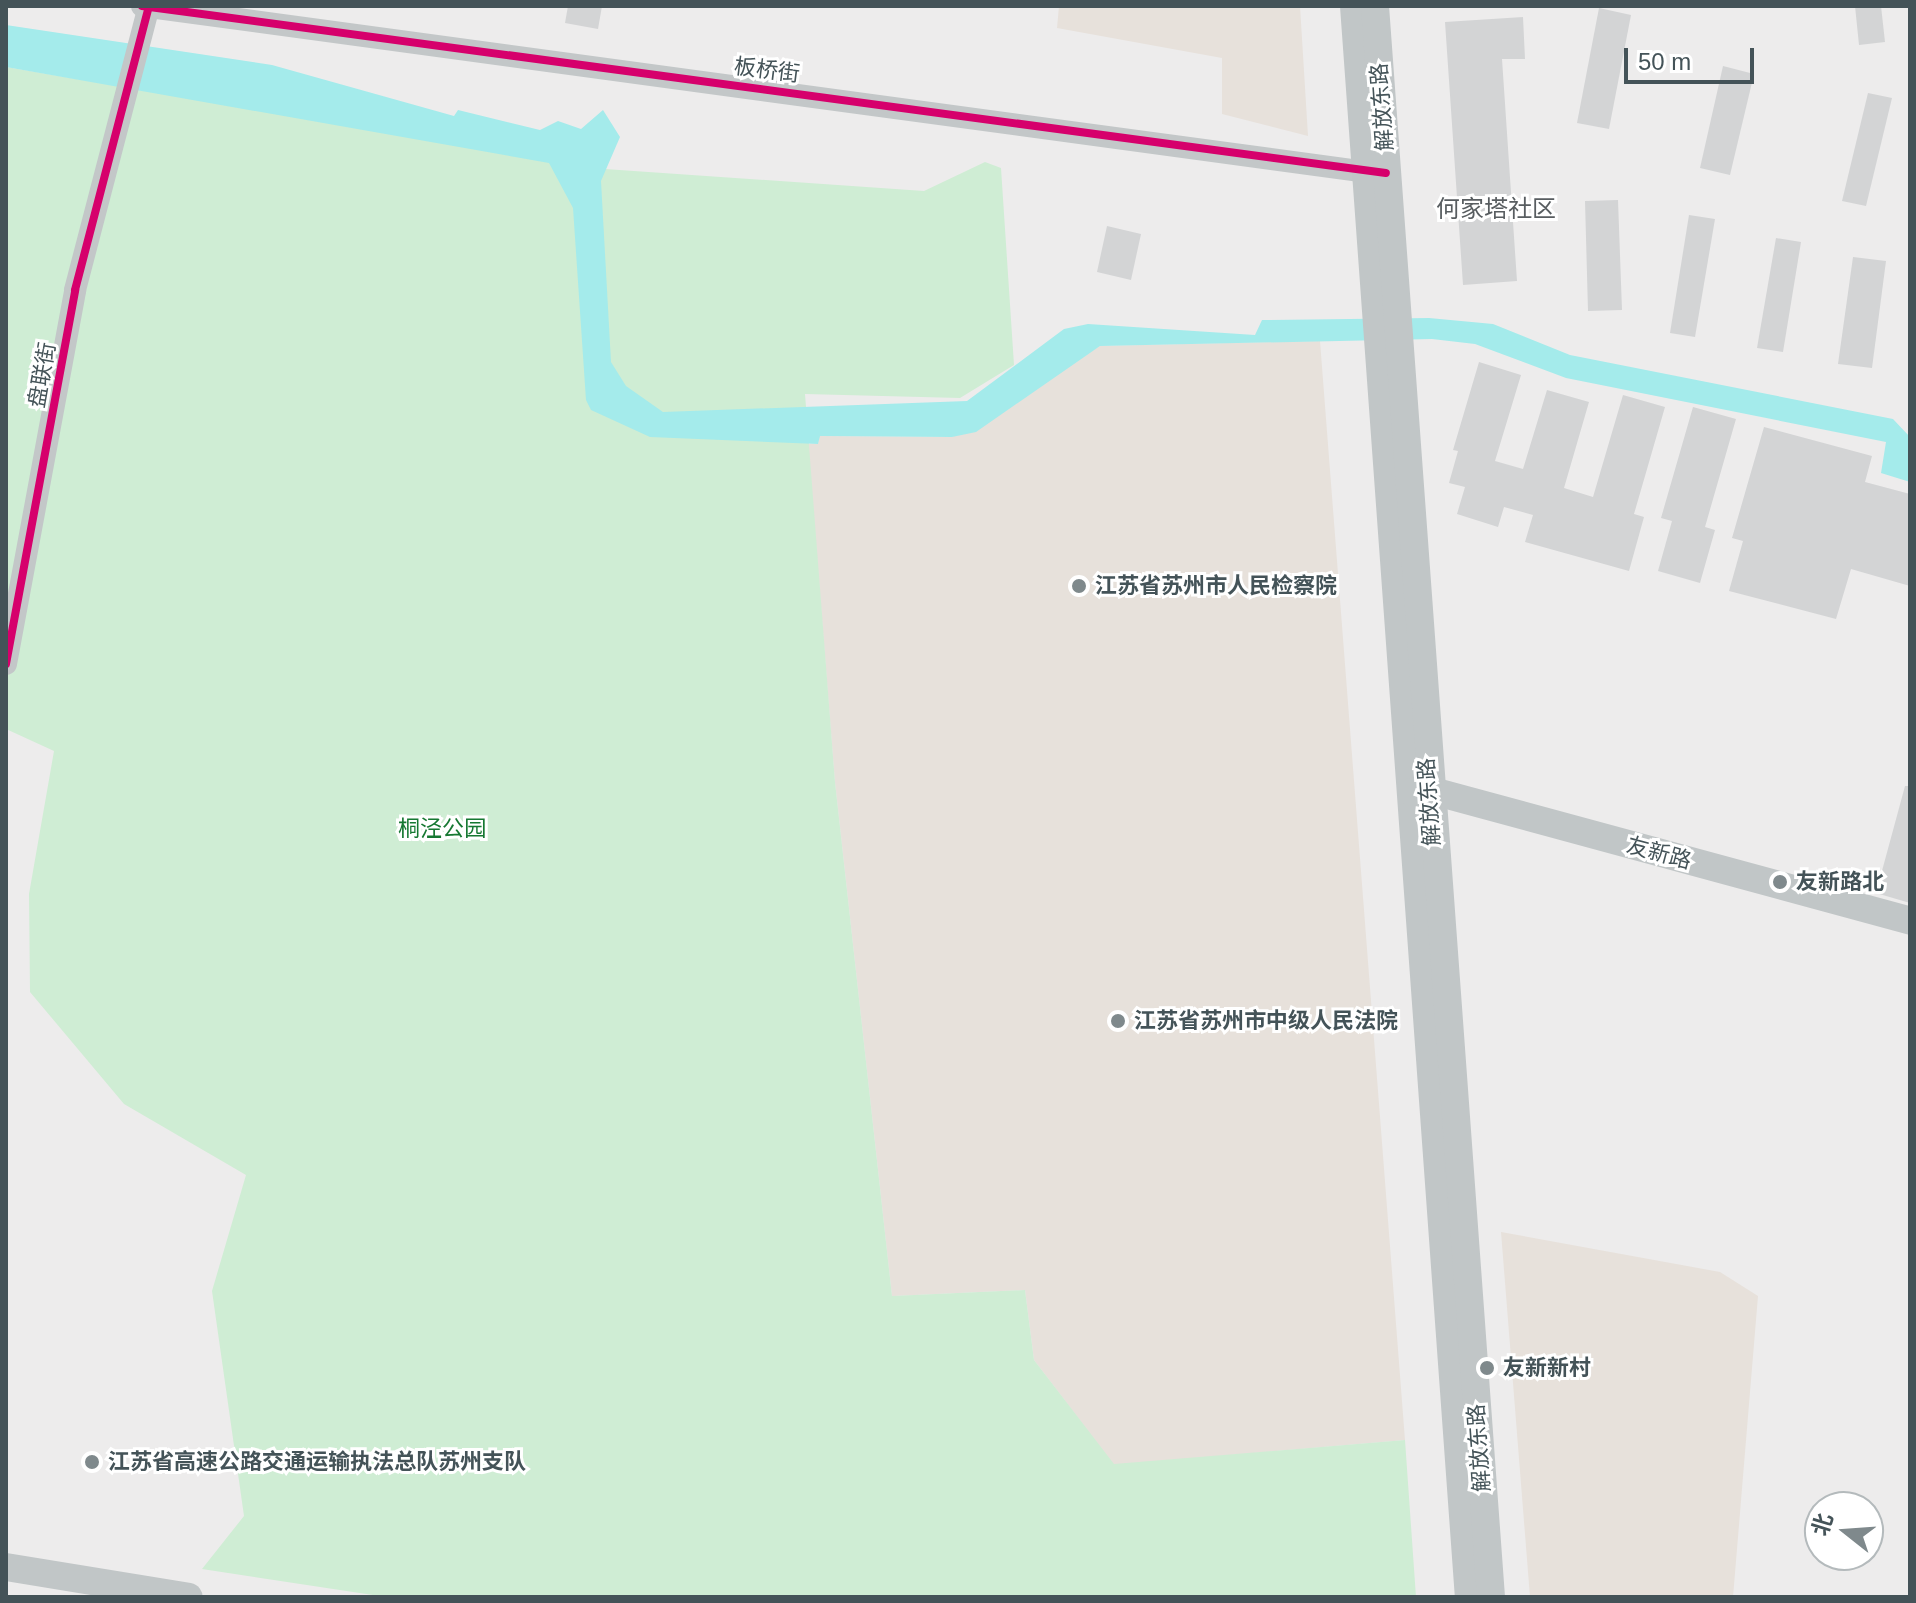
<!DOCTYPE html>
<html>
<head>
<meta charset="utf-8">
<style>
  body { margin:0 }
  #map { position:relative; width:1916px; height:1603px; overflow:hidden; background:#edecec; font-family:Arial,"Noto Sans SC",sans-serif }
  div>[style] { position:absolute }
  .commercial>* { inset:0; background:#e7e1db }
  .green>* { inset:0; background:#cfedd4 }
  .water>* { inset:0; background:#a4ebeb }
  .building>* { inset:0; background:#d3d4d5 }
  .minor>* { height:22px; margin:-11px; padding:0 11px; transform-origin:11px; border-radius:11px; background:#c3c7c8 }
  .major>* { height:28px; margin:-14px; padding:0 14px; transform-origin:14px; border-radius:14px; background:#c1c6c7 }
  .cycleway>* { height:8px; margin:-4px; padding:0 4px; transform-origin:4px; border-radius:4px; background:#d6006c }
  .dots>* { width:22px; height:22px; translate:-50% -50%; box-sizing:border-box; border:4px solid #fff; border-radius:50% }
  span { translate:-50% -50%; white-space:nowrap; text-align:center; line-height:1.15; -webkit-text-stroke:6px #fff; paint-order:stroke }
  .street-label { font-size:22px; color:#445358 }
  .poi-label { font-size:22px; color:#445358; font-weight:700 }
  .left { translate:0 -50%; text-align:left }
  .park-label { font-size:22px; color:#167832 }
  .neighbourhood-label { font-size:24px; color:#585d60 }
  .frame { position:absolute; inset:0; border:8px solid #445358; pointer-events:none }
  .north { position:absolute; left:1804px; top:1491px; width:80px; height:80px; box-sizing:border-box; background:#fff; border:2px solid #b4babc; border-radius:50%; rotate:287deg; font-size:22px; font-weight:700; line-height:32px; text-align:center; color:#445358 }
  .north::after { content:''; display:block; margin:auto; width:28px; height:36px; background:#7f898c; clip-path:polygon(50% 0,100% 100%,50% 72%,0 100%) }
  .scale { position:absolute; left:1624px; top:48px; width:130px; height:36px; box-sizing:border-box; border:4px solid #445358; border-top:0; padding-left:10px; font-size:24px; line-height:28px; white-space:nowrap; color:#445358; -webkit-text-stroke:6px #fff; paint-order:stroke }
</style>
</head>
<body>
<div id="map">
  <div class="commercial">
    <div style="clip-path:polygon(1059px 6px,1300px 6px,1308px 136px,1222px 114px,1222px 58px,1057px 28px)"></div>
    <div style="clip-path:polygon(1320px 341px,1405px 1440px,1114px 1465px,1034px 1360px,1025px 1290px,892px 1296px,835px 782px,808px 444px,818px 444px,819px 436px,952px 437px,1100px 346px)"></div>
    <div style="clip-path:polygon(1501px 1232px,1720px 1272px,1758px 1296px,1733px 1597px,1530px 1597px)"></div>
  </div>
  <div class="green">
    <div style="clip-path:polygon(6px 67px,605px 169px,924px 191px,985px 162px,1001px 168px,1014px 365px,960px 398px,805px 394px,835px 782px,892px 1296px,1025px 1290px,1034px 1360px,1114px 1464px,1405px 1440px,1416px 1597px,386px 1597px,202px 1569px,244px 1516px,212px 1291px,246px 1175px,124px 1104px,30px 992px,29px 894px,54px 751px,6px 729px)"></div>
  </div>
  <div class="water">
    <div style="clip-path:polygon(6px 25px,272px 65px,454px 116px,458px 110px,540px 130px,558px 121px,581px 129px,603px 110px,620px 137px,601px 181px,611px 362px,626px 386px,663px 412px,967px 401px,1064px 329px,1088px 324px,1255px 335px,1262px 320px,1429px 318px,1493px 324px,1570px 355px,1893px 419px,1910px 437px,1910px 482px,1881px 473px,1886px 442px,1566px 378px,1475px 344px,1432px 339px,1100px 346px,976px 432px,952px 437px,820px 436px,818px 444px,650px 437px,591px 410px,586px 400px,573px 208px,549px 163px,6px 67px)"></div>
  </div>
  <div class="building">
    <div style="clip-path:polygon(568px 6px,602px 6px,598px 29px,565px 23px)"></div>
    <div style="clip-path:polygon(1855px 6px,1881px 6px,1885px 42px,1859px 45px)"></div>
    <div style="clip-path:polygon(1599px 8px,1631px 15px,1609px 129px,1577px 123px)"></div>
    <div style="clip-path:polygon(1523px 17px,1525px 59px,1502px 59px,1517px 281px,1463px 285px,1445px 22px)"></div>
    <div style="clip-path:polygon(1723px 66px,1754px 74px,1730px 175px,1700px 168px)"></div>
    <div style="clip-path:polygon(1868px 93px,1892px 98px,1866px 206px,1842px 201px)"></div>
    <div style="clip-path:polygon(1618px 200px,1622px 310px,1588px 311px,1585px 201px)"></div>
    <div style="clip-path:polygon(1689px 215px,1715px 219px,1695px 337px,1670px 333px)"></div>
    <div style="clip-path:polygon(1107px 226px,1141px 234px,1131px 280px,1097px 272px)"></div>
    <div style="clip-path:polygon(1776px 238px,1801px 242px,1783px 352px,1757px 348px)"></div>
    <div style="clip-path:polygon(1853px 257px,1886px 261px,1872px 368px,1838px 364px)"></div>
    <div style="clip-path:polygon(1479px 362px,1521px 375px,1495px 461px,1523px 469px,1547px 390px,1589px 402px,1564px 488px,1593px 497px,1623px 395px,1665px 407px,1634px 514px,1644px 517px,1629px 571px,1525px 542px,1533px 515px,1504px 507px,1498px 527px,1457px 514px,1465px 487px,1449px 483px,1458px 451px,1453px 450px)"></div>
    <div style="clip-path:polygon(1693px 407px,1736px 419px,1705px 527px,1715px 530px,1700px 583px,1658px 571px,1672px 521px,1661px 518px)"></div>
    <div style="clip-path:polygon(1764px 427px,1872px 456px,1865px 482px,1910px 494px,1910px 586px,1851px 569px,1836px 619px,1729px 591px,1743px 541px,1732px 538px)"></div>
    <div style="clip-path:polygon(1905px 786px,1910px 786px,1910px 903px,1876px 893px)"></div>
  </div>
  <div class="minor">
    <div style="left:142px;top:6px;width:1250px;rotate:7.72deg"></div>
    <div style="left:6px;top:664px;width:380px;rotate:-79.5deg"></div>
    <div style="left:75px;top:290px;width:293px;rotate:-75.4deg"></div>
  </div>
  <div class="major">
    <div style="left:1354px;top:6px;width:1595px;rotate:85.87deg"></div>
    <div style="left:1375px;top:6px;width:1595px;rotate:85.83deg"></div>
    <div style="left:1412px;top:792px;width:17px;rotate:-7deg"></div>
    <div style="left:1429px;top:790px;width:499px;rotate:15.2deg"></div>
    <div style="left:6px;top:1567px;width:185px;rotate:9.3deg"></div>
  </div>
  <div class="cycleway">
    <div style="left:142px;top:6px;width:1255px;rotate:7.65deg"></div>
    <div style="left:6px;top:664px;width:380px;rotate:-79.5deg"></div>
    <div style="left:75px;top:290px;width:293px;rotate:-75.4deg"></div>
  </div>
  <div class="dots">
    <div style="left:1079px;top:586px;background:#7f898c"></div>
    <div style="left:1780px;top:882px;background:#7f898c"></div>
    <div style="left:1118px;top:1021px;background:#7f898c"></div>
    <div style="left:1487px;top:1368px;background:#7f898c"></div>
    <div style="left:92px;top:1462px;background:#7f898c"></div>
  </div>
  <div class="street-label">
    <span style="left:767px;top:70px;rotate:7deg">板桥街</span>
    <span style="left:1382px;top:107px;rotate:-94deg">解放东路</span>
    <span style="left:42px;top:375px;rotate:-80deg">盘联街</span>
    <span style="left:1429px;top:802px;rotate:-94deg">解放东路</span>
    <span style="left:1659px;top:853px;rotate:15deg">友新路</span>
    <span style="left:1479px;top:1448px;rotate:-94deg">解放东路</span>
  </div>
  <div class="poi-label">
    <span class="left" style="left:1095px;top:586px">江苏省苏州市人民检察院</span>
    <span class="left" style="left:1796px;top:882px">友新路北</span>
    <span class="left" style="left:1134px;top:1021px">江苏省苏州市中级人民法院</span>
    <span class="left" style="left:1503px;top:1368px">友新新村</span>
    <span class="left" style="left:108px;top:1462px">江苏省高速公路交通运输执法总队苏州支队</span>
  </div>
  <div class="park-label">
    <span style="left:442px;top:829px">桐泾公园</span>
  </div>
  <div class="neighbourhood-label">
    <span style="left:1496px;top:209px">何家塔社区</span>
  </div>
  <div class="frame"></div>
  <div class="north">北</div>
  <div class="scale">50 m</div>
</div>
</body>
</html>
